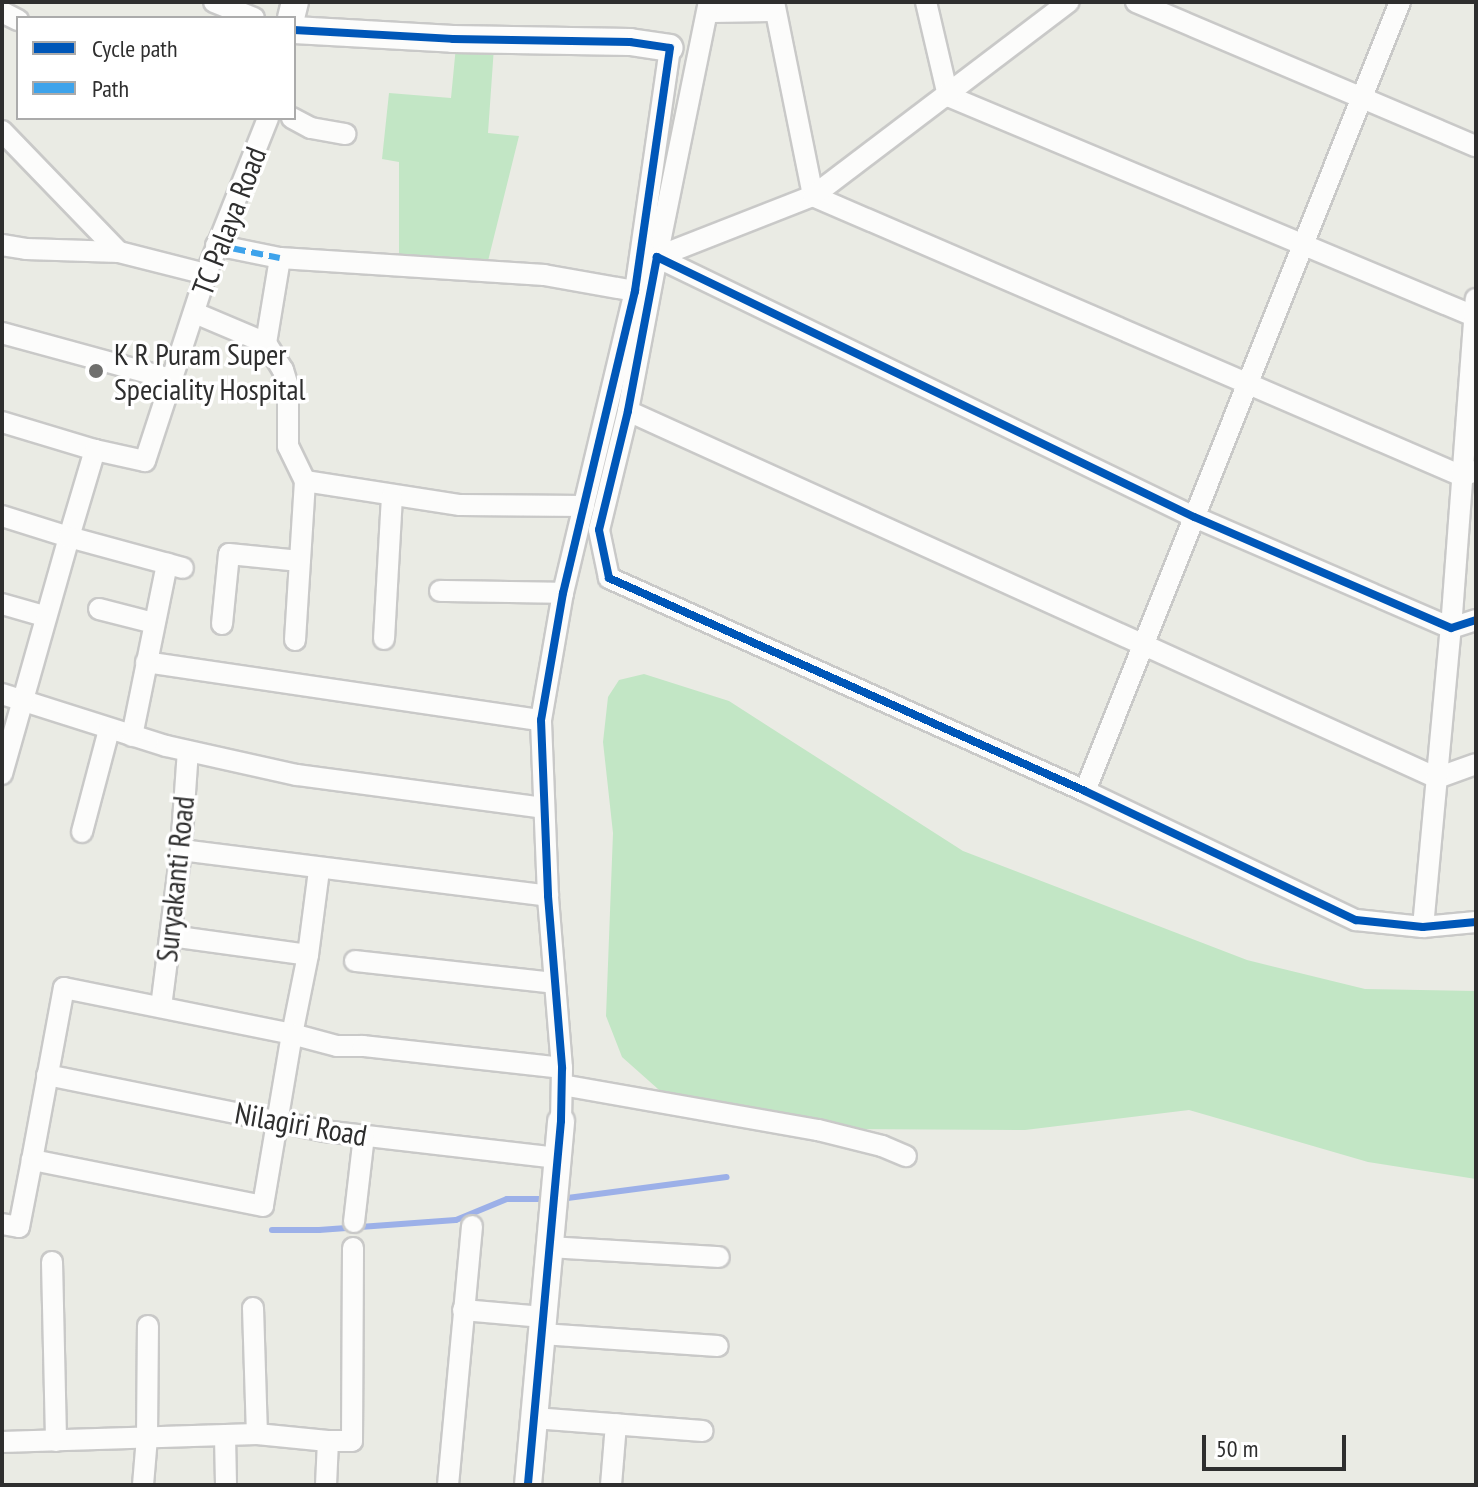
<!DOCTYPE html>
<html>
<head>
<meta charset="utf-8">
<style>
  body { margin:0 }
  #map { position:relative; width:1478px; height:1487px; overflow:hidden; background:#eaebe4; font-family:"PT Sans Narrow",sans-serif }
  div>[style] { position:absolute }
  .green>* { inset:0; background:#c2e6c5 }
  .stream>* { height:6px; margin:-3px; padding:0 3px; transform-origin:3px; border-radius:3px; background:#9cb0e8 }
  .roads { filter:drop-shadow(2px 0 #c9c9c8) drop-shadow(-2px 0 #c9c9c8) drop-shadow(0 2px #c9c9c8) drop-shadow(0 -2px #c9c9c8) }
  .minor>* { height:20px; margin:-10px; padding:0 10px; transform-origin:10px; border-radius:10px; background:#fcfcfb }
  .tertiary>* { height:26px; margin:-13px; padding:0 13px; transform-origin:13px; border-radius:13px; background:#fcfcfb }
  .quiet>* { height:6px; margin-top:-3px; transform-origin:0; background:repeating-linear-gradient(90deg,#3ea3eb 0 12px,transparent 0 18px) }
  .cycleway>* { height:8px; margin:-4px; padding:0 4px; transform-origin:4px; border-radius:4px; background:#0057b8 }
  .dots>* { width:22px; height:22px; translate:-50% -50%; box-sizing:border-box; border:4px solid #fff; border-radius:50% }
  span { translate:-50% -50%; white-space:nowrap; text-align:center; line-height:1.15; -webkit-text-stroke:7px #fff; paint-order:stroke }
  .street-label { font-size:30px; color:#2e2e2e }
  .poi-label { font-size:30px; color:#2e2e2e }
  .left { translate:0 -50%; text-align:left }
  .frame { position:absolute; inset:0; border:4px solid #2e2e2e; pointer-events:none }
  .legend { position:absolute; left:16px; top:16px; width:280px; height:104px; box-sizing:border-box; background:#fff; border:2px solid #ababab; margin:0; padding:10px 14px; list-style:none; font-size:24px; color:#2e2e2e }
  .legend li { display:flex; align-items:center; gap:16px; height:40px }
  .legend b { width:40px; border:2px solid #ababab }
  .scale { position:absolute; left:1202px; top:1435px; width:144px; height:36px; box-sizing:border-box; border:4px solid #2e2e2e; border-top:0; padding-left:10px; font-size:24px; line-height:28px; white-space:nowrap; color:#2e2e2e; -webkit-text-stroke:6px #fff; paint-order:stroke }
</style>
</head>
<body>
<div id="map">
  <div class="green">
    <div style="clip-path:polygon(456px 46px,494px 47px,488px 133px,519px 136px,487px 265px,399px 257px,399px 162px,382px 159px,389px 93px,451px 98px)"></div>
    <div style="clip-path:polygon(644px 674px,729px 701px,963px 851px,1247px 960px,1365px 989px,1476px 991px,1476px 1179px,1368px 1162px,1189px 1110px,1025px 1130px,841px 1129px,685px 1113px,622px 1057px,606px 1016px,613px 833px,603px 742px,608px 697px,619px 680px)"></div>
  </div>
  <div class="stream">
    <div style="left:560px;top:1199px;width:168px;rotate:-7.5deg"></div>
    <div style="left:272px;top:1230px;width:47px"></div>
    <div style="left:319px;top:1230px;width:137px;rotate:-4.2deg"></div>
    <div style="left:456px;top:1220px;width:55px;rotate:-22.4deg"></div>
    <div style="left:507px;top:1199px;width:42px"></div>
  </div>
  <div class="roads">
    <div class="minor">
      <div style="left:214px;top:2px;width:43px;rotate:21.8deg"></div>
      <div style="left:774px;top:2px;width:198px;rotate:78.6deg"></div>
      <div style="left:813px;top:196px;width:707px;rotate:23.34deg"></div>
      <div style="left:1462px;top:476px;width:15px;rotate:-20deg"></div>
      <div style="left:926px;top:2px;width:97px;rotate:76.8deg"></div>
      <div style="left:948px;top:96px;width:572px;rotate:22.71deg"></div>
      <div style="left:1136px;top:2px;width:369px;rotate:23deg"></div>
      <div style="left:2px;top:12px;width:18px;rotate:27deg"></div>
      <div style="left:708px;top:12px;width:67px;rotate:-0.9deg"></div>
      <div style="left:292px;top:118px;width:21px;rotate:28deg"></div>
      <div style="left:311px;top:128px;width:35px;rotate:10deg"></div>
      <div style="left:2px;top:131px;width:168px;rotate:46deg"></div>
      <div style="left:2px;top:245px;width:24px;rotate:9deg"></div>
      <div style="left:26px;top:249px;width:93px;rotate:1.8deg"></div>
      <div style="left:119px;top:252px;width:90px;rotate:14.2deg"></div>
      <div style="left:216px;top:245px;width:65px;rotate:11.5deg"></div>
      <div style="left:280px;top:258px;width:265px;rotate:3.7deg"></div>
      <div style="left:544px;top:275px;width:92px;rotate:10deg"></div>
      <div style="left:657px;top:257px;width:168px;rotate:-21.4deg"></div>
      <div style="left:813px;top:196px;width:321px;rotate:-37.2deg"></div>
      <div style="left:657px;top:257px;width:260px;rotate:-78.5deg"></div>
      <div style="left:195px;top:313px;width:77px;rotate:22.9deg"></div>
      <div style="left:266px;top:343px;width:32px;rotate:58deg"></div>
      <div style="left:283px;top:370px;width:17px;rotate:73deg"></div>
      <div style="left:288px;top:386px;width:60px;rotate:90deg"></div>
      <div style="left:288px;top:446px;width:39px;rotate:64deg"></div>
      <div style="left:305px;top:481px;width:157px;rotate:8.8deg"></div>
      <div style="left:460px;top:505px;width:124px;rotate:0.5deg"></div>
      <div style="left:2px;top:333px;width:178px;rotate:15.3deg"></div>
      <div style="left:266px;top:343px;width:86px;rotate:-80.6deg"></div>
      <div style="left:628px;top:411px;width:888px;rotate:24.4deg"></div>
      <div style="left:1437px;top:778px;width:41px;rotate:-19.7deg"></div>
      <div style="left:2px;top:422px;width:97px;rotate:16.8deg"></div>
      <div style="left:2px;top:516px;width:70px;rotate:17.4deg"></div>
      <div style="left:69px;top:537px;width:91px;rotate:-73.4deg"></div>
      <div style="left:95px;top:450px;width:51px;rotate:12.4deg"></div>
      <div style="left:145px;top:461px;width:197px;rotate:-71.9deg"></div>
      <div style="left:206px;top:274px;width:168px;rotate:-68.3deg"></div>
      <div style="left:440px;top:591px;width:123px;rotate:0.9deg"></div>
      <div style="left:2px;top:604px;width:44px;rotate:15.9deg"></div>
      <div style="left:99px;top:609px;width:57px;rotate:14.3deg"></div>
      <div style="left:1476px;top:620px;width:26px;rotate:162deg"></div>
      <div style="left:1451px;top:628px;width:280px;rotate:-156.6deg"></div>
      <div style="left:1194px;top:517px;width:597px;rotate:-154.17deg"></div>
      <div style="left:657px;top:257px;width:157px;rotate:100.7deg"></div>
      <div style="left:628px;top:411px;width:122px;rotate:103.7deg"></div>
      <div style="left:599px;top:530px;width:49px;rotate:78.2deg"></div>
      <div style="left:609px;top:578px;width:521px;rotate:24.11deg"></div>
      <div style="left:1085px;top:791px;width:300px;rotate:25.5deg"></div>
      <div style="left:1356px;top:920px;width:67px;rotate:6deg"></div>
      <div style="left:1423px;top:927px;width:53px;rotate:-5.4deg"></div>
      <div style="left:222px;top:624px;width:70px;rotate:-84.3deg"></div>
      <div style="left:229px;top:554px;width:71px;rotate:5.6deg"></div>
      <div style="left:384px;top:639px;width:144px;rotate:-86.8deg"></div>
      <div style="left:295px;top:640px;width:159px;rotate:-86.4deg"></div>
      <div style="left:146px;top:662px;width:399px;rotate:8.4deg"></div>
      <div style="left:2px;top:694px;width:172px;rotate:17.6deg"></div>
      <div style="left:166px;top:746px;width:134px;rotate:12.5deg"></div>
      <div style="left:297px;top:775px;width:248px;rotate:7.6deg"></div>
      <div style="left:132px;top:736px;width:176px;rotate:-78.5deg"></div>
      <div style="left:2px;top:774px;width:246px;rotate:-74.2deg"></div>
      <div style="left:69px;top:537px;width:118px;rotate:15.2deg"></div>
      <div style="left:1085px;top:791px;width:850px;rotate:-68.24deg"></div>
      <div style="left:82px;top:832px;width:106px;rotate:-75.2deg"></div>
      <div style="left:181px;top:850px;width:370px;rotate:7.1deg"></div>
      <div style="left:1423px;top:927px;width:300px;rotate:-84.7deg"></div>
      <div style="left:1451px;top:628px;width:330px;rotate:-85.7deg"></div>
      <div style="left:171px;top:936px;width:138px;rotate:7.9deg"></div>
      <div style="left:308px;top:955px;width:86px;rotate:-82.6deg"></div>
      <div style="left:308px;top:955px;width:81px;rotate:101.4deg"></div>
      <div style="left:292px;top:1034px;width:174px;rotate:99.6deg"></div>
      <div style="left:263px;top:1206px;width:236px;rotate:-168.7deg"></div>
      <div style="left:32px;top:1160px;width:175px;rotate:-79.5deg"></div>
      <div style="left:64px;top:988px;width:233px;rotate:11.4deg"></div>
      <div style="left:292px;top:1034px;width:47px;rotate:14.9deg"></div>
      <div style="left:337px;top:1046px;width:26px"></div>
      <div style="left:363px;top:1046px;width:200px;rotate:6.3deg"></div>
      <div style="left:355px;top:961px;width:199px;rotate:6.3deg"></div>
      <div style="left:161px;top:1007px;width:158px;rotate:-82.7deg"></div>
      <div style="left:181px;top:850px;width:99px;rotate:-86deg"></div>
      <div style="left:47px;top:1075px;width:283px;rotate:11.4deg"></div>
      <div style="left:324px;top:1131px;width:236px;rotate:6.6deg"></div>
      <div style="left:562px;top:1085px;width:260px;rotate:10deg"></div>
      <div style="left:818px;top:1130px;width:66px;rotate:14deg"></div>
      <div style="left:882px;top:1146px;width:26px;rotate:23deg"></div>
      <div style="left:561px;top:1121px;width:53px;rotate:-88.9deg"></div>
      <div style="left:562px;top:1068px;width:173px;rotate:-94.7deg"></div>
      <div style="left:548px;top:896px;width:176px;rotate:-92.3deg"></div>
      <div style="left:541px;top:720px;width:129px;rotate:-80.2deg"></div>
      <div style="left:563px;top:593px;width:310px;rotate:-76.6deg"></div>
      <div style="left:635px;top:291px;width:246px;rotate:-81.8deg"></div>
      <div style="left:354px;top:1222px;width:87px;rotate:-83.4deg"></div>
      <div style="left:2px;top:1224px;width:17px;rotate:10deg"></div>
      <div style="left:19px;top:1227px;width:68px;rotate:-79deg"></div>
      <div style="left:550px;top:1247px;width:169px;rotate:3.4deg"></div>
      <div style="left:52px;top:1262px;width:179px;rotate:88.7deg"></div>
      <div style="left:253px;top:1308px;width:126px;rotate:88.2deg"></div>
      <div style="left:463px;top:1310px;width:80px;rotate:5deg"></div>
      <div style="left:542px;top:1334px;width:176px;rotate:3.9deg"></div>
      <div style="left:534px;top:1418px;width:169px;rotate:4.4deg"></div>
      <div style="left:225px;top:1436px;width:49px;rotate:88.8deg"></div>
      <div style="left:328px;top:1441px;width:24px"></div>
      <div style="left:352px;top:1441px;width:193px;rotate:-89.7deg"></div>
      <div style="left:2px;top:1442px;width:255px;rotate:-1.8deg"></div>
      <div style="left:257px;top:1434px;width:71px;rotate:5.6deg"></div>
      <div style="left:328px;top:1441px;width:44px;rotate:92.6deg"></div>
      <div style="left:143px;top:1485px;width:48px;rotate:-85.2deg"></div>
      <div style="left:147px;top:1437px;width:111px;rotate:-89.5deg"></div>
      <div style="left:448px;top:1485px;width:260px;rotate:-84.7deg"></div>
      <div style="left:611px;top:1485px;width:61px;rotate:-85.3deg"></div>
    </div>
    <div class="tertiary">
      <div style="left:291px;top:18px;width:16px;rotate:-76deg"></div>
      <div style="left:294px;top:30px;width:159px;rotate:3.2deg"></div>
      <div style="left:453px;top:39px;width:177px;rotate:1deg"></div>
      <div style="left:630px;top:42px;width:40px;rotate:8.5deg"></div>
      <div style="left:528px;top:1485px;width:365px;rotate:-84.8deg"></div>
    </div>
  </div>
  <div class="quiet">
    <div style="left:216px;top:245px;width:65px;rotate:11.5deg"></div>
  </div>
  <div class="cycleway">
    <div style="left:294px;top:30px;width:159px;rotate:3.2deg"></div>
    <div style="left:453px;top:39px;width:177px;rotate:1deg"></div>
    <div style="left:630px;top:42px;width:40px;rotate:8.5deg"></div>
    <div style="left:670px;top:48px;width:246px;rotate:98.2deg"></div>
    <div style="left:635px;top:291px;width:310px;rotate:103.4deg"></div>
    <div style="left:563px;top:593px;width:129px;rotate:99.8deg"></div>
    <div style="left:541px;top:720px;width:176px;rotate:87.7deg"></div>
    <div style="left:548px;top:896px;width:173px;rotate:85.3deg"></div>
    <div style="left:562px;top:1068px;width:53px;rotate:91.1deg"></div>
    <div style="left:561px;top:1121px;width:365px;rotate:95.2deg"></div>
    <div style="left:1476px;top:620px;width:26px;rotate:162deg"></div>
    <div style="left:1451px;top:628px;width:280px;rotate:-156.6deg"></div>
    <div style="left:1194px;top:517px;width:597px;rotate:-154.17deg"></div>
    <div style="left:657px;top:257px;width:157px;rotate:100.7deg"></div>
    <div style="left:628px;top:411px;width:122px;rotate:103.7deg"></div>
    <div style="left:599px;top:530px;width:49px;rotate:78.2deg"></div>
    <div style="left:609px;top:578px;width:521px;rotate:24.11deg"></div>
    <div style="left:1085px;top:791px;width:300px;rotate:25.5deg"></div>
    <div style="left:1356px;top:920px;width:67px;rotate:6deg"></div>
    <div style="left:1423px;top:927px;width:53px;rotate:-5.4deg"></div>
  </div>
  <div class="dots">
    <div style="left:96px;top:371px;background:#70706e"></div>
  </div>
  <div class="street-label">
    <span style="left:229px;top:221px;rotate:-69deg">TC Palaya Road</span>
    <span style="left:175px;top:879px;rotate:-84deg">Suryakanti Road</span>
    <span style="left:301px;top:1124px;rotate:10deg">Nilagiri Road</span>
  </div>
  <div class="poi-label">
    <span class="left" style="left:114px;top:371px">K R Puram Super<br>Speciality Hospital</span>
  </div>
  <div class="frame"></div>
  <ul class="legend">
  <li><b style="height:10px;background:#0057b8"></b>Cycle path</li>
  <li><b style="height:10px;background:#3ea3eb"></b>Path</li>
  </ul>
  <div class="scale">50 m</div>
</div>
</body>
</html>
